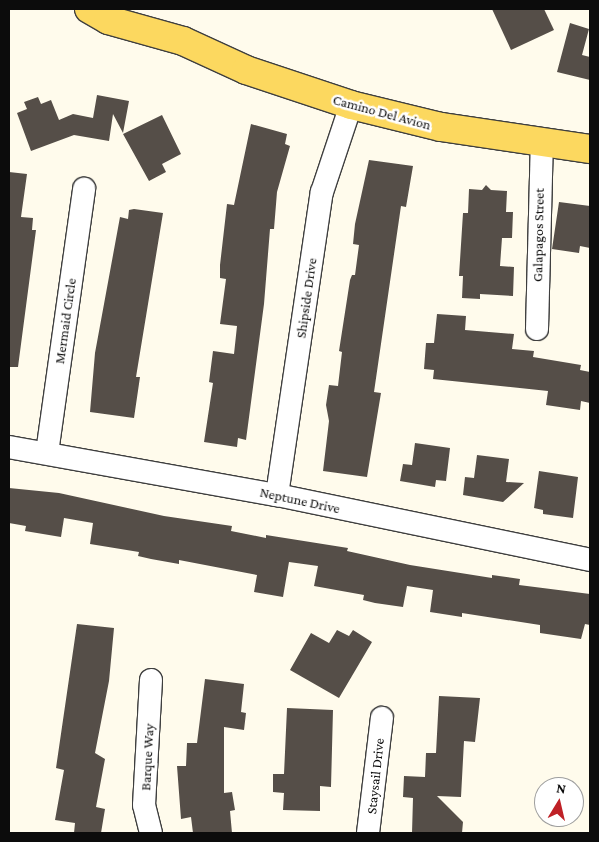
<!DOCTYPE html>
<html>
<head>
<meta charset="utf-8">
<style>
  body { margin:0 }
  #map { position:relative; width:599px; height:842px; overflow:hidden; background:#fffbec; font-family:"Crimson Pro",serif }
  div>[style] { position:absolute }
  .building>* { inset:0; background:#554e48 }
  .roads { filter:drop-shadow(1px 0 #3f3f3f) drop-shadow(-1px 0 #3f3f3f) drop-shadow(0 1px #3f3f3f) drop-shadow(0 -1px #3f3f3f) }
  .minor>* { height:22px; margin:-11px; padding:0 11px; transform-origin:11px; border-radius:11px; background:#fff }
  .major>* { height:28px; margin:-14px; padding:0 14px; transform-origin:14px; border-radius:14px; background:#fcd85f }
  span { translate:-50% -50%; white-space:nowrap; text-align:center; line-height:1.15; -webkit-text-stroke:5px #fff; paint-order:stroke }
  .street-label { font-size:14px; color:#0c0c0c }
  .frame { position:absolute; inset:0; border:10px solid #0c0c0c; pointer-events:none }
  .north { position:absolute; left:534px; top:777px; width:50px; height:50px; box-sizing:border-box; background:#fff; border:1px solid #9e9e9e; border-radius:50%; rotate:9deg; font-size:14px; font-weight:700; line-height:20px; text-align:center; color:#0c0c0c }
  .north::after { content:''; display:block; margin:auto; width:18px; height:22px; background:#bf2126; clip-path:polygon(50% 0,100% 100%,50% 72%,0 100%) }
</style>
</head>
<body>
<div id="map">
  <div class="building">
    <div style="clip-path:polygon(492px 9px,544px 9px,554px 30px,511px 50px)"></div>
    <div style="clip-path:polygon(570px 23px,589px 29px,582px 55px,590px 57px,590px 80px,557px 72px)"></div>
    <div style="clip-path:polygon(97px 95px,129px 101px,123px 133px,113px 114px,109px 141px,74px 135px,31px 151px,17px 113px,27px 109px,24px 102px,38px 97px,41px 104px,51px 100px,59px 120px,73px 114px,93px 118px)"></div>
    <div style="clip-path:polygon(162px 115px,181px 154px,162px 164px,166px 172px,149px 181px,123px 134px)"></div>
    <div style="clip-path:polygon(251px 124px,287px 134px,285px 144px,290px 146px,277px 192px,274px 229px,270px 229px,264px 304px,246px 440px,238px 438px,237px 447px,204px 442px,213px 383px,209px 382px,213px 351px,234px 354px,237px 326px,220px 324px,226px 279px,220px 278px,220px 265px,227px 204px,234px 205px)"></div>
    <div style="clip-path:polygon(369px 160px,413px 166px,406px 207px,401px 206px,374px 392px,381px 393px,367px 477px,323px 471px,329px 421px,326px 405px,329px 385px,338px 386px,342px 352px,339px 351px,350px 280px,352px 275px,355px 275px,359px 245px,353px 244px,355px 224px)"></div>
    <div style="clip-path:polygon(9px 172px,27px 174px,21px 217px,33px 218px,32px 230px,36px 230px,18px 367px,9px 367px)"></div>
    <div style="clip-path:polygon(486px 185px,491px 190px,507px 191px,506px 212px,513px 212px,512px 238px,502px 238px,500px 266px,514px 267px,513px 296px,480px 294px,480px 299px,462px 298px,463px 276px,459px 276px,463px 213px,468px 213px,469px 189px,482px 190px)"></div>
    <div style="clip-path:polygon(559px 202px,590px 206px,590px 248px,580px 246px,579px 253px,552px 249px)"></div>
    <div style="clip-path:polygon(134px 209px,163px 213px,136px 377px,140px 377px,134px 418px,90px 412px,95px 353px,120px 217px,128px 219px,129px 210px)"></div>
    <div style="clip-path:polygon(437px 314px,466px 316px,465px 330px,514px 334px,512px 349px,534px 351px,533px 357px,581px 365px,580px 370px,590px 372px,590px 403px,581px 401px,580px 410px,546px 405px,548px 391px,433px 379px,434px 370px,424px 369px,426px 343px,434px 343px)"></div>
    <div style="clip-path:polygon(415px 443px,450px 448px,446px 481px,436px 480px,435px 487px,400px 481px,403px 464px,412px 465px)"></div>
    <div style="clip-path:polygon(477px 455px,509px 459px,506px 482px,524px 483px,503px 502px,463px 495px,465px 477px,474px 478px)"></div>
    <div style="clip-path:polygon(539px 471px,578px 477px,573px 518px,543px 514px,543px 510px,534px 508px)"></div>
    <div style="clip-path:polygon(9px 488px,59px 493px,164px 516px,232px 526px,231px 531px,266px 538px,266px 535px,348px 548px,347px 551px,410px 565px,492px 578px,492px 575px,520px 579px,519px 585px,590px 594px,590px 625px,585px 624px,581px 639px,540px 633px,540px 625px,462px 613px,462px 617px,430px 612px,433px 590px,407px 586px,403px 607px,375px 603px,363px 600px,364px 595px,314px 586px,318px 566px,289px 562px,283px 597px,254px 592px,257px 575px,179px 560px,179px 564px,151px 559px,138px 556px,139px 552px,90px 544px,93px 523px,64px 518px,61px 537px,25px 531px,26px 526px,9px 523px)"></div>
    <div style="clip-path:polygon(77px 624px,114px 628px,109px 681px,95px 753px,105px 759px,96px 807px,105px 809px,101px 833px,74px 833px,75px 823px,55px 820px,64px 770px,56px 768px)"></div>
    <div style="clip-path:polygon(337px 630px,349px 636px,353px 630px,372px 642px,339px 698px,290px 670px,311px 633px,329px 643px)"></div>
    <div style="clip-path:polygon(205px 679px,244px 684px,241px 712px,246px 713px,244px 730px,224px 727px,224px 793px,232px 792px,235px 810px,230px 811px,232px 833px,193px 833px,191px 817px,181px 819px,177px 766px,186px 766px,187px 743px,197px 743px)"></div>
    <div style="clip-path:polygon(439px 696px,480px 698px,475px 742px,464px 741px,461px 797px,437px 796px,463px 822px,462px 833px,412px 833px,413px 798px,403px 797px,404px 776px,425px 777px,426px 753px,436px 753px)"></div>
    <div style="clip-path:polygon(287px 708px,333px 710px,331px 787px,320px 786px,320px 811px,283px 810px,284px 793px,273px 792px,273px 774px,284px 774px)"></div>
  </div>
  <div class="roads">
    <div class="minor">
      <div style="left:537px;top:329px;width:188px;rotate:-88.5deg"></div>
      <div style="left:9px;top:447px;width:272px;rotate:10.2deg"></div>
      <div style="left:277px;top:495px;width:320px;rotate:11.7deg"></div>
      <div style="left:47px;top:453px;width:267px;rotate:-82deg"></div>
      <div style="left:277px;top:495px;width:306px;rotate:-81.6deg"></div>
      <div style="left:322px;top:192px;width:92px;rotate:-71.6deg"></div>
      <div style="left:151px;top:680px;width:125px;rotate:93.2deg"></div>
      <div style="left:144px;top:805px;width:29px;rotate:76deg"></div>
      <div style="left:368px;top:833px;width:116px;rotate:-83.1deg"></div>
    </div>
    <div class="major">
      <div style="left:89px;top:9px;width:22px;rotate:30deg"></div>
      <div style="left:108px;top:20px;width:78px;rotate:15.6deg"></div>
      <div style="left:183px;top:41px;width:69px;rotate:24.7deg"></div>
      <div style="left:246px;top:70px;width:111px;rotate:18.4deg"></div>
      <div style="left:351px;top:105px;width:93px;rotate:13.7deg"></div>
      <div style="left:441px;top:127px;width:151px;rotate:8.4deg"></div>
    </div>
  </div>
  <div class="street-label">
    <span style="left:382px;top:112px;rotate:15deg">Camino Del Avion</span>
    <span style="left:538px;top:235px;rotate:-89deg">Galapagos Street</span>
    <span style="left:306px;top:298px;rotate:-82deg">Shipside Drive</span>
    <span style="left:65px;top:321px;rotate:-82deg">Mermaid Circle</span>
    <span style="left:300px;top:500px;rotate:12deg">Neptune Drive</span>
    <span style="left:147px;top:757px;rotate:-87deg">Barque Way</span>
    <span style="left:375px;top:776px;rotate:-84deg">Staysail Drive</span>
  </div>
  <div class="frame"></div>
  <div class="north">N</div>
</div>
</body>
</html>
